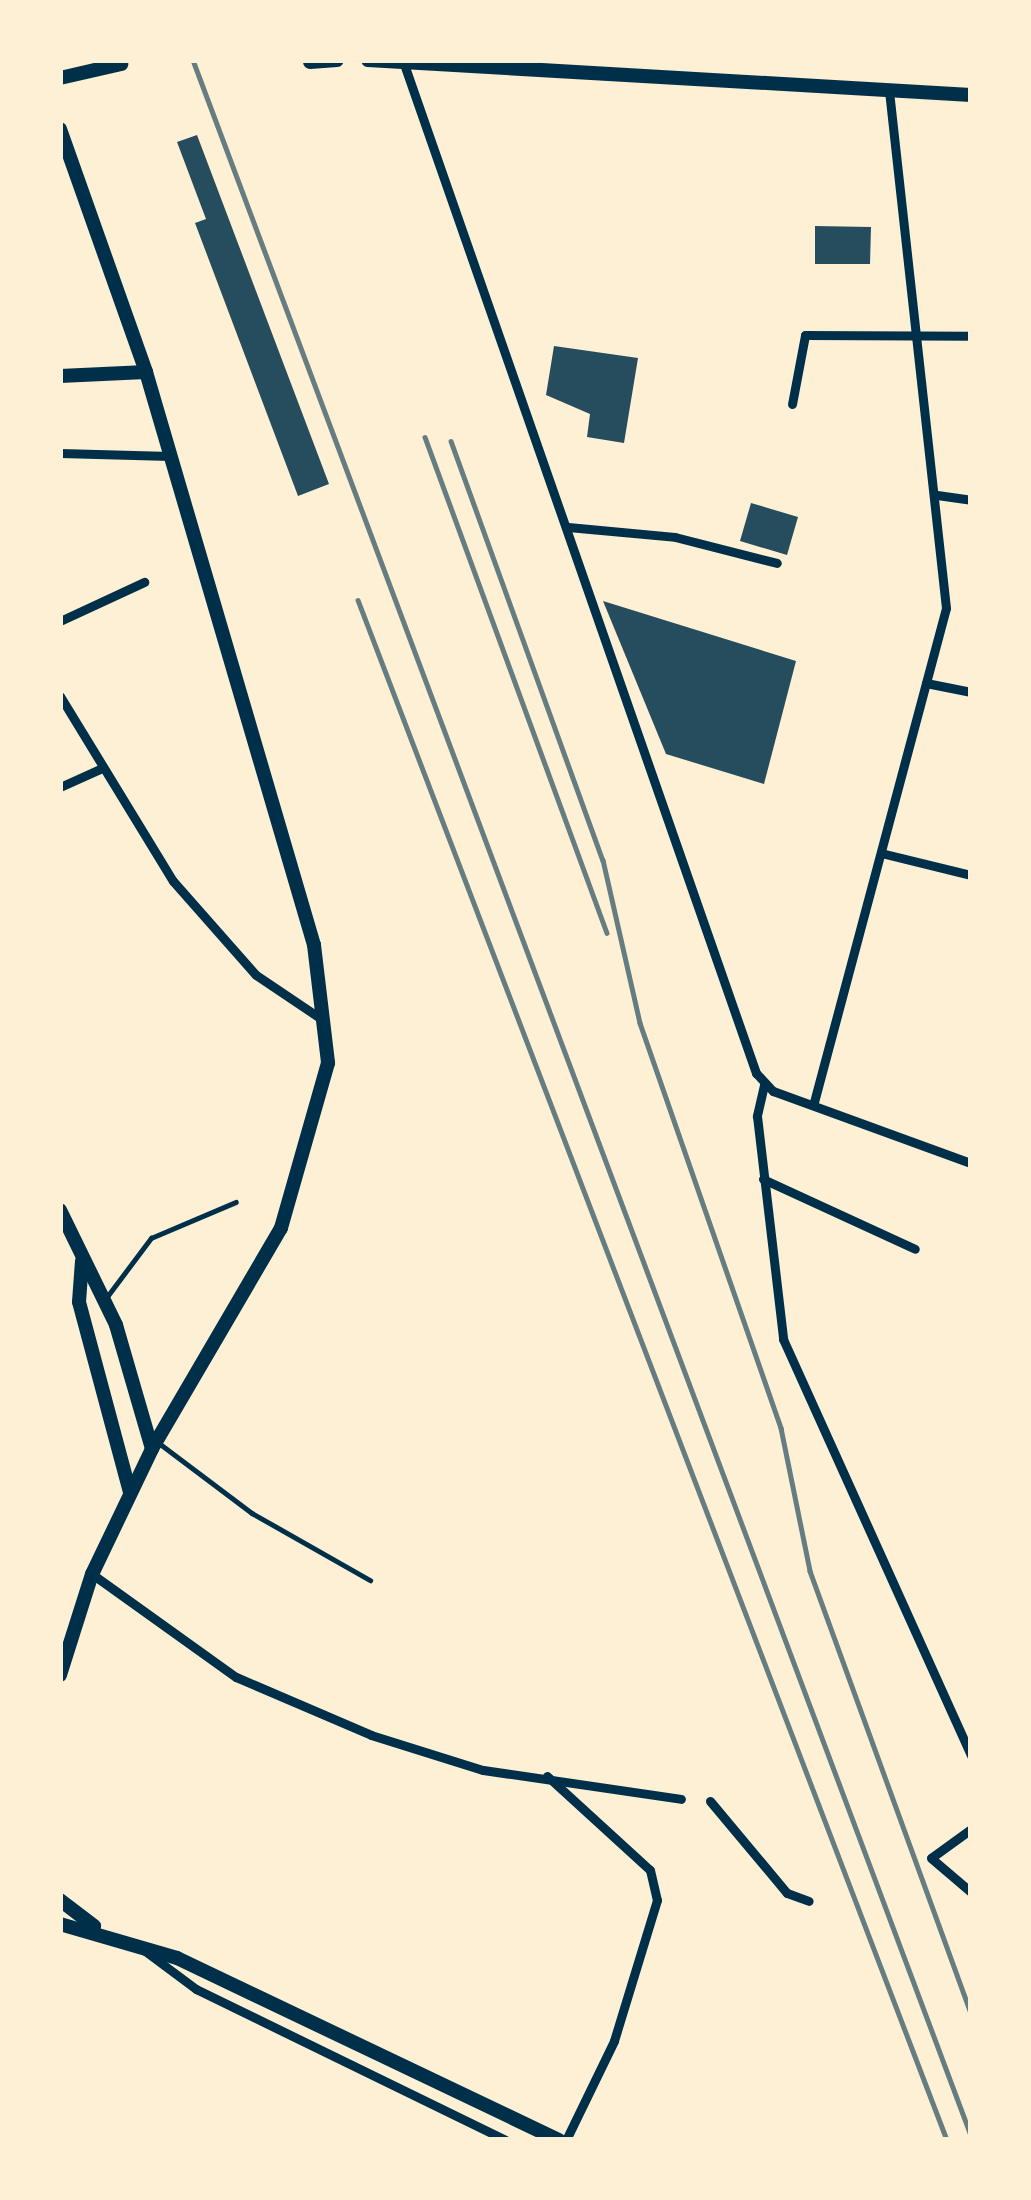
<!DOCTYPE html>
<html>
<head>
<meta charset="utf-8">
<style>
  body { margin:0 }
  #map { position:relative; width:1031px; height:2200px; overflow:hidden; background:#fdf0d5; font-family:Poppins,sans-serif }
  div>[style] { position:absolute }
  .building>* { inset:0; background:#264d5e }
  .service>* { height:4.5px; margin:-2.25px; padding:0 2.25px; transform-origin:2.25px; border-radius:2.25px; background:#003049 }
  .minor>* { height:9px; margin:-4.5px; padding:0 4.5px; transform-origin:4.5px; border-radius:4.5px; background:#003049 }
  .primary>* { height:14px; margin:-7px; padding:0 7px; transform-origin:7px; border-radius:7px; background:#003049 }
  .rail>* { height:4.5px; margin:-2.25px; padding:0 2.25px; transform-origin:2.25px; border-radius:2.25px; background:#657d81 }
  span { translate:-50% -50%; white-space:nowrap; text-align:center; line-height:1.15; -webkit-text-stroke:12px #fdf0d5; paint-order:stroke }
  .frame { position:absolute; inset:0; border:63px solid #fdf0d5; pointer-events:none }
</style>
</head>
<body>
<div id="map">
  <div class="building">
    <div style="clip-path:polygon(197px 135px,329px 484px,298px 496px,195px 223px,206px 219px,177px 142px)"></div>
    <div style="clip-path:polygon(815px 226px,871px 227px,870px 264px,815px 264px)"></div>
    <div style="clip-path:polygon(554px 346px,638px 358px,624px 443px,587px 437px,590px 414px,546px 395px)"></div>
    <div style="clip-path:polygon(751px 503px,798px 517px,787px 555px,740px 541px)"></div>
    <div style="clip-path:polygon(603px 601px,796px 661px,764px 784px,666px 754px)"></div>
  </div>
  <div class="service">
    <div style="left:106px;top:1298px;width:75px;rotate:-53.1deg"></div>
    <div style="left:151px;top:1238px;width:92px;rotate:-23deg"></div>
    <div style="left:159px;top:1443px;width:116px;rotate:37deg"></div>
    <div style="left:252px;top:1513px;width:136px;rotate:29.6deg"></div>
  </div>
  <div class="minor">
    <div style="left:404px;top:64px;width:1069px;rotate:70.77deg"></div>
    <div style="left:756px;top:1073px;width:25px;rotate:47deg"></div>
    <div style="left:773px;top:1091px;width:211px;rotate:20deg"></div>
    <div style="left:792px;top:404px;width:70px;rotate:-79.3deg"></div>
    <div style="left:805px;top:335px;width:166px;rotate:0.3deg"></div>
    <div style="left:60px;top:453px;width:110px;rotate:1.6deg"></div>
    <div style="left:937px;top:495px;width:34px;rotate:8deg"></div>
    <div style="left:568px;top:527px;width:107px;rotate:5.3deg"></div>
    <div style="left:675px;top:537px;width:105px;rotate:14.3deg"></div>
    <div style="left:60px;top:621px;width:93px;rotate:-24.9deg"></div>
    <div style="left:926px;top:683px;width:46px;rotate:11.3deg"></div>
    <div style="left:60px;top:696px;width:217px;rotate:58.6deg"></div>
    <div style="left:173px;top:881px;width:125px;rotate:48.6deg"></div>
    <div style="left:256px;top:975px;width:81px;rotate:33.9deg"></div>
    <div style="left:60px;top:787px;width:46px;rotate:-24.3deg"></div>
    <div style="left:881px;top:853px;width:93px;rotate:13.7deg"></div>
    <div style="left:764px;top:1085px;width:32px;rotate:103deg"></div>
    <div style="left:757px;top:1116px;width:225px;rotate:83.3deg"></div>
    <div style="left:783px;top:1339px;width:457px;rotate:65.7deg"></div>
    <div style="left:814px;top:1102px;width:511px;rotate:-75.04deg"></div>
    <div style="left:946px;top:608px;width:520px;rotate:-96.29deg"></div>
    <div style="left:763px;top:1179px;width:167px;rotate:24.7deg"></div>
    <div style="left:92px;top:1574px;width:177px;rotate:35.6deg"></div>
    <div style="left:236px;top:1677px;width:147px;rotate:23.2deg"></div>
    <div style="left:371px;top:1735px;width:117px;rotate:17.4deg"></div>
    <div style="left:483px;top:1770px;width:200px;rotate:8.3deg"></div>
    <div style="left:547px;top:1776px;width:139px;rotate:42.4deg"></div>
    <div style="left:650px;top:1870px;width:31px;rotate:77deg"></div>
    <div style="left:657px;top:1900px;width:147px;rotate:107deg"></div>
    <div style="left:614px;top:2041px;width:110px;rotate:115.9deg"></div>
    <div style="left:710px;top:1801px;width:120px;rotate:50.1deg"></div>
    <div style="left:787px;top:1893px;width:23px;rotate:20deg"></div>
    <div style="left:971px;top:1829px;width:49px;rotate:144.1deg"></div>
    <div style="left:931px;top:1858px;width:52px;rotate:40.4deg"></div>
    <div style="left:145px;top:1951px;width:64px;rotate:36.7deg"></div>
    <div style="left:196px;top:1989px;width:344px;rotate:26deg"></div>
  </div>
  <div class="primary">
    <div style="left:368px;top:60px;width:604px;rotate:3.32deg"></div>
    <div style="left:310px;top:62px;width:27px;rotate:-4deg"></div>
    <div style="left:60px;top:78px;width:63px;rotate:-12.9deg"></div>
    <div style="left:60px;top:129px;width:258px;rotate:70.5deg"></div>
    <div style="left:146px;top:372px;width:597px;rotate:73.66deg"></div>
    <div style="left:314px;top:945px;width:119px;rotate:83.2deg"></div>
    <div style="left:328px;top:1063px;width:172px;rotate:105.9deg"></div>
    <div style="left:281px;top:1228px;width:256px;rotate:120.3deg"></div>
    <div style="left:152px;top:1449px;width:139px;rotate:115.6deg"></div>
    <div style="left:92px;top:1574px;width:106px;rotate:107.6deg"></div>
    <div style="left:60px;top:376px;width:86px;rotate:-2.7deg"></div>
    <div style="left:60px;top:1210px;width:128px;rotate:64deg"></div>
    <div style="left:116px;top:1325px;width:129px;rotate:73.8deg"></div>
    <div style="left:82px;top:1261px;width:41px;rotate:94.2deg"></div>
    <div style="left:79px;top:1302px;width:198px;rotate:75deg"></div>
    <div style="left:60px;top:1900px;width:43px;rotate:37.4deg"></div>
    <div style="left:60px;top:1924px;width:122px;rotate:16.2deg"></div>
    <div style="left:177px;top:1958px;width:423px;rotate:25.5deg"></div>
  </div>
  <div class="rail">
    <div style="left:193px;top:60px;width:2216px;rotate:69.45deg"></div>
    <div style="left:425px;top:437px;width:528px;rotate:69.85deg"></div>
    <div style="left:451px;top:441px;width:446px;rotate:70.1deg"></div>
    <div style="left:603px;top:860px;width:167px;rotate:77.2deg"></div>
    <div style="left:640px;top:1023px;width:429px;rotate:70.8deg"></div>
    <div style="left:781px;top:1428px;width:146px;rotate:78.5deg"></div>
    <div style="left:810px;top:1571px;width:470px;rotate:70deg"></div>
    <div style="left:358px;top:600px;width:1649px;rotate:69.07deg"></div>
  </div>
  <div class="frame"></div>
</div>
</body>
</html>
